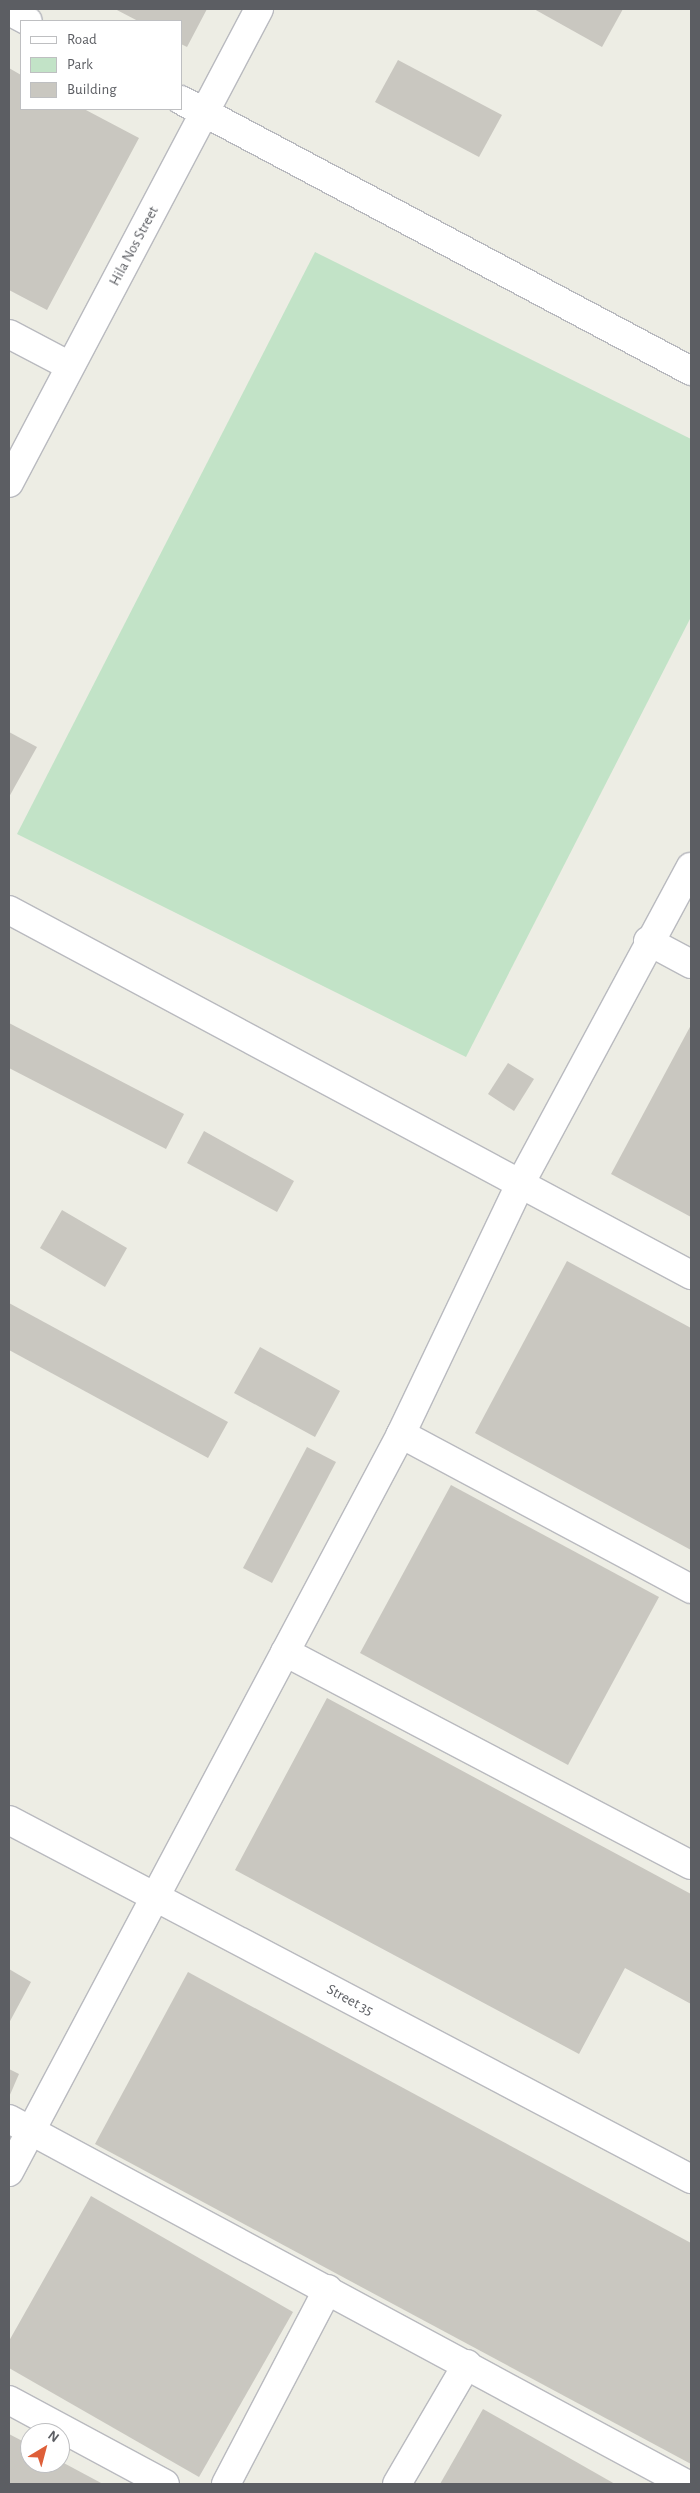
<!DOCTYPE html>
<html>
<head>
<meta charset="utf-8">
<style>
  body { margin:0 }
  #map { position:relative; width:700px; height:2493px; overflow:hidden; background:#edede4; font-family:"Alegreya Sans",sans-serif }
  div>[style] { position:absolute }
  .green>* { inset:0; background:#c2e3c7 }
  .building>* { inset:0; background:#c9c7c0 }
  .roads { filter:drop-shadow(1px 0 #b9babf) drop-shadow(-1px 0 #b9babf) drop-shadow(0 1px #b9babf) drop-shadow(0 -1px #b9babf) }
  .minor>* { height:28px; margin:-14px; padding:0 14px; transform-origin:14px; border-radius:14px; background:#fff }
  span { translate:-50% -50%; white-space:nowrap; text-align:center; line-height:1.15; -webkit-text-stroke:4.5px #fff; paint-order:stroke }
  .street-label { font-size:15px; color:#5c5e63 }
  .frame { position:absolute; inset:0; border:10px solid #5c5e63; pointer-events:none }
  .legend { position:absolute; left:20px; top:20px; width:162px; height:90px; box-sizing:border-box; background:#fff; border:1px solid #bebfc1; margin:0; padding:6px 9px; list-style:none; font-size:15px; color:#5c5e63 }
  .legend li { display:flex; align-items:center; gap:10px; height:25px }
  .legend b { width:25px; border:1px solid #bebfc1 }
  .north { position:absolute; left:20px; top:2423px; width:50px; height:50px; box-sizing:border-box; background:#fff; border:1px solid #bebfc1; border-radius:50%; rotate:37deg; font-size:14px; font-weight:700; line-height:20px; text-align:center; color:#5c5e63 }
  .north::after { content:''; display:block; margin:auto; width:18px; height:22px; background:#de5f39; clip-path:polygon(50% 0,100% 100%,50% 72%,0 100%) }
</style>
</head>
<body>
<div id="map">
  <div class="green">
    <div style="clip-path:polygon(315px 252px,691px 439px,691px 617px,466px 1057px,17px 834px)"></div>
  </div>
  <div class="building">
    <div style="clip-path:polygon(115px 9px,207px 9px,187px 47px,181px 44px,181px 21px,138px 21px)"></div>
    <div style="clip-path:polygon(534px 9px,623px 9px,602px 47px)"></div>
    <div style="clip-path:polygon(398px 60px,502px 115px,479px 157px,375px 102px)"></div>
    <div style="clip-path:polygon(9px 68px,21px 75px,21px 109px,84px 109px,139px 138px,47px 310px,9px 290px)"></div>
    <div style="clip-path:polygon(9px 732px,37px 747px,9px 797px)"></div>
    <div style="clip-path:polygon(9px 1023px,184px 1114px,166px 1149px,9px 1068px)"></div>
    <div style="clip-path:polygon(691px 1025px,691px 1217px,611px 1174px)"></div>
    <div style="clip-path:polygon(508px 1063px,534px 1079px,514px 1111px,488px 1094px)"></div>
    <div style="clip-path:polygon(204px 1131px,294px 1181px,277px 1212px,187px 1163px)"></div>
    <div style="clip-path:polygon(62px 1210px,127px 1248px,105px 1287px,40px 1248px)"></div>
    <div style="clip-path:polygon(567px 1261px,691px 1328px,691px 1550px,475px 1433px)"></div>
    <div style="clip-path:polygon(9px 1303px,228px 1422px,208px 1458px,9px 1350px)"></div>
    <div style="clip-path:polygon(260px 1347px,340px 1391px,315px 1437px,234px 1393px)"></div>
    <div style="clip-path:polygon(307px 1447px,336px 1462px,272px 1583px,243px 1568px)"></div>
    <div style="clip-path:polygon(451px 1485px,659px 1597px,568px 1765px,360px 1653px)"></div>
    <div style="clip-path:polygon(327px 1698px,691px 1894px,691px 2004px,625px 1968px,579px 2054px,235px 1870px)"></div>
    <div style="clip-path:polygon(9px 1969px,31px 1982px,9px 2023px)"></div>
    <div style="clip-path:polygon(188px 1972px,691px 2243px,691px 2464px,95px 2144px)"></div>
    <div style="clip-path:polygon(9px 2069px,19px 2074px,9px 2097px)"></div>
    <div style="clip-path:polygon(91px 2196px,293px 2312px,199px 2477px,9px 2368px,9px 2341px)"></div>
    <div style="clip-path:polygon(483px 2409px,550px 2447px,615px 2484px,440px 2484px)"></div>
    <div style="clip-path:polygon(9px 2434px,30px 2445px,30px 2463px,60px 2461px,103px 2484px,9px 2484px)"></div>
  </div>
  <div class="roads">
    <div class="minor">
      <div style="left:9px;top:11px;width:21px;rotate:28deg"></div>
      <div style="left:181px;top:100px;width:578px;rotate:27.98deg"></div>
      <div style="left:9px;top:334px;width:69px;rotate:27.7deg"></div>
      <div style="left:9px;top:483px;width:536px;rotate:-62.19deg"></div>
      <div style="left:9px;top:910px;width:774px;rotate:28.16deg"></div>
      <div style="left:648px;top:941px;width:49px;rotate:28.1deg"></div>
      <div style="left:401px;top:1434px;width:329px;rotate:28.1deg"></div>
      <div style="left:285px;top:1652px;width:458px;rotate:27.7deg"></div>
      <div style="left:9px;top:1820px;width:771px;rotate:27.76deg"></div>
      <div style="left:9px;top:2119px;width:769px;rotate:28.33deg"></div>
      <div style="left:9px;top:2172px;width:836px;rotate:-62.02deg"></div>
      <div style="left:401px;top:1434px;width:277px;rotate:-64.5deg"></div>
      <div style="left:520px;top:1184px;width:360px;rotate:-61.7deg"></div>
      <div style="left:9px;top:2400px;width:177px;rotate:28.3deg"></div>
      <div style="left:226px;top:2484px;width:220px;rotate:-62.4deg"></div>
      <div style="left:397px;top:2484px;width:139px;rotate:-59.7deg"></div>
    </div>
  </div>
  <div class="street-label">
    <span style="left:134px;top:246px;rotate:-62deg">Hila Nos Street</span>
    <span style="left:350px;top:2000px;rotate:28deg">Street 35</span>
  </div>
  <div class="frame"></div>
  <ul class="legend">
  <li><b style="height:6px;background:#fff"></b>Road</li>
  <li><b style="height:14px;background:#c2e3c7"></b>Park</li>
  <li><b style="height:14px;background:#c9c7c0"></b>Building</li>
  </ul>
  <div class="north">N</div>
</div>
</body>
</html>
